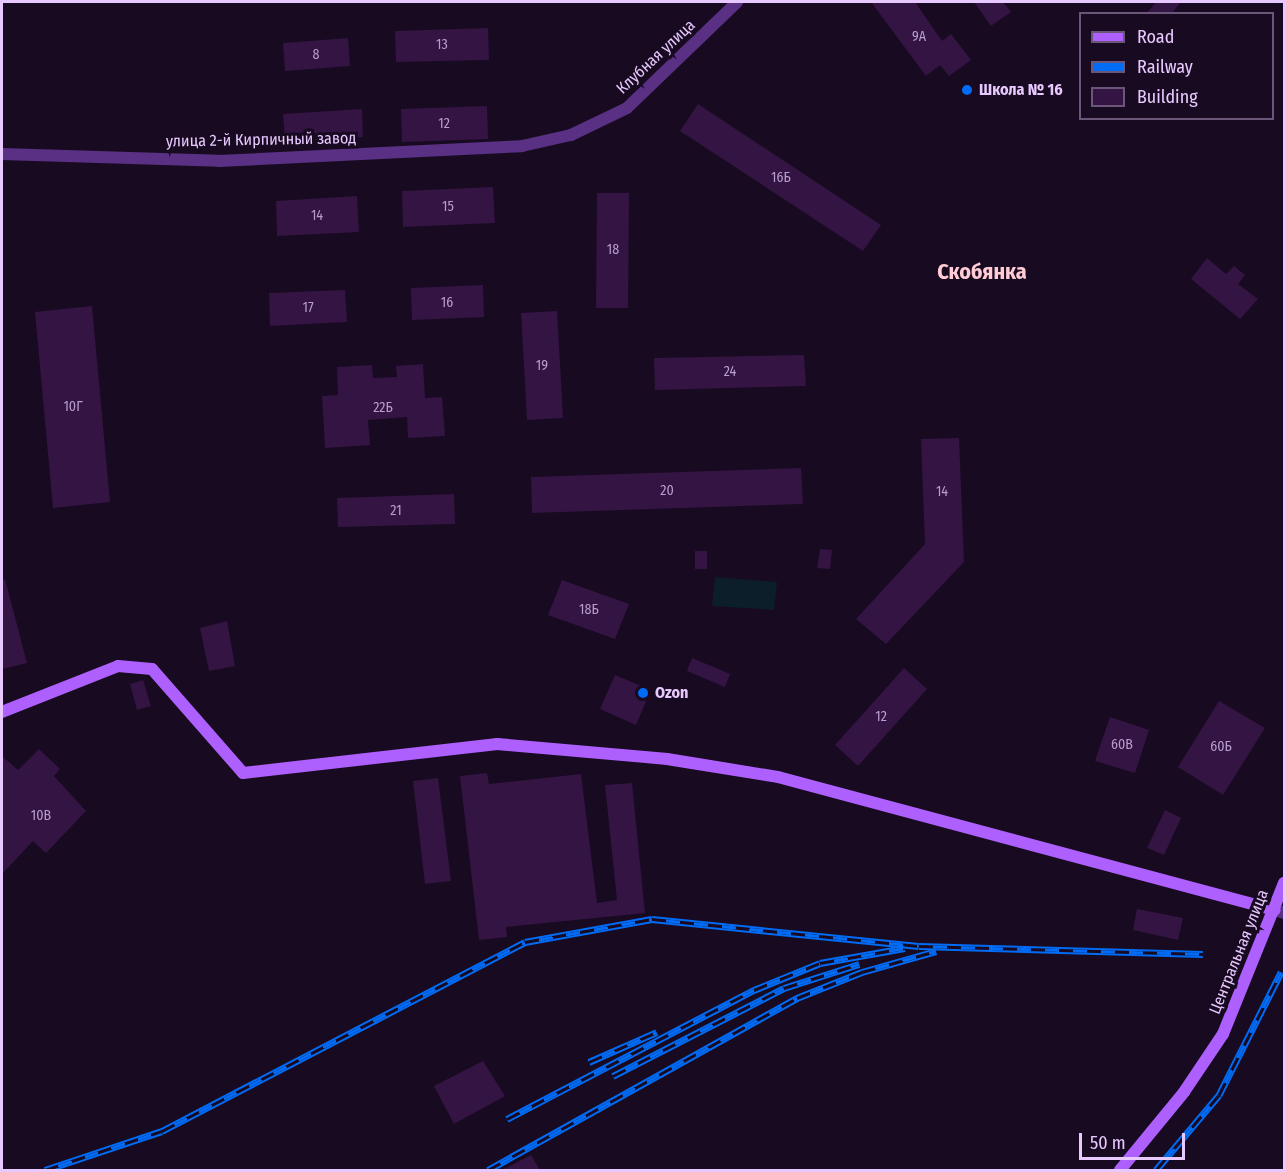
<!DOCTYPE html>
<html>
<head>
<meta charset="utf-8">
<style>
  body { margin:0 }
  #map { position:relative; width:1286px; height:1172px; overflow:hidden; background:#180a20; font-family:"Fira Sans Condensed",sans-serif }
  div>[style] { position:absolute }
  .green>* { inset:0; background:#0d1e2b }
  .building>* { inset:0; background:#331443 }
  .street>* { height:12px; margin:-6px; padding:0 6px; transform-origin:6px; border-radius:6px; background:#5a3084 }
  .secondary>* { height:12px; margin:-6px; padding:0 6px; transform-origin:6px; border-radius:6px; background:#ae60ff }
  .rail>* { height:7px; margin-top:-3.5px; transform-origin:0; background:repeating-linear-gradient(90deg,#180a20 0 14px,#006bf4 0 28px); box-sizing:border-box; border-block:2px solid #006bf4 }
  .dots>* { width:16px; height:16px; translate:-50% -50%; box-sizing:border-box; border:3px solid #180a20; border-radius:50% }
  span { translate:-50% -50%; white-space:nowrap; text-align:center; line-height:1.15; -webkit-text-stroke:6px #180a20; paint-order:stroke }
  .number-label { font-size:14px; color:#bb9cd0 }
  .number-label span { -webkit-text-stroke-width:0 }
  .street-label { font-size:16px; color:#e8c9ff }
  .poi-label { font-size:16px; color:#e8c9ff; font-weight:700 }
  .left { translate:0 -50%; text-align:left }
  .district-label { font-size:22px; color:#ffcbd4; font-weight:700 }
  .frame { position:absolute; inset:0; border:3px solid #e8c9ff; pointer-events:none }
  .legend { position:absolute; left:1079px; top:12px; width:195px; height:108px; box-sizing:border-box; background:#180a20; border:2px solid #6b5679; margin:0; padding:8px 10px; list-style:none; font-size:18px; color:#e8c9ff }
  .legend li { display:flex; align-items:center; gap:12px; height:30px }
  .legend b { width:30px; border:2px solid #6b5679 }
  .scale { position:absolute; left:1079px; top:1133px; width:106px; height:27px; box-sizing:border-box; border:3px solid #e8c9ff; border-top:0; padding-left:8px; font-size:18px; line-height:21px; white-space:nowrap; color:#e8c9ff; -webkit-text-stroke:4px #180a20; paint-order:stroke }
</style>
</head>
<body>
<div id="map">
  <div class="green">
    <div style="clip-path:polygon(715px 577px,777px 582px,774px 610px,712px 606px)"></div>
  </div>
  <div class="building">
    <div style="clip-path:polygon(871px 2px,915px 2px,942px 41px,951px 34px,971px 60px,949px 76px,940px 65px,926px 76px)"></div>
    <div style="clip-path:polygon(974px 2px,1003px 2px,1011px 12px,991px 26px)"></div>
    <div style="clip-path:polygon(1156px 2px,1181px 2px,1171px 14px,1146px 14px)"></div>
    <div style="clip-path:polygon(488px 28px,489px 60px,396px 62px,395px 31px)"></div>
    <div style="clip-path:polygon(348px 38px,350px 66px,285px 71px,283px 43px)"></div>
    <div style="clip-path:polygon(698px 104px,881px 225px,863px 251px,680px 131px)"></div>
    <div style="clip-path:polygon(487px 106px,488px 139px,402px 142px,401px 109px)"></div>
    <div style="clip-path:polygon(362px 109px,363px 137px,285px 142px,283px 114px)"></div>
    <div style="clip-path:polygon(493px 187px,495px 223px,403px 227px,402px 191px)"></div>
    <div style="clip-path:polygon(597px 193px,629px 193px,628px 308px,596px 308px)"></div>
    <div style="clip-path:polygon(357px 196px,359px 232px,277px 236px,276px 201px)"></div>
    <div style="clip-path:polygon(1207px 258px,1226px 274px,1234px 266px,1245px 275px,1238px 284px,1258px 299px,1240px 319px,1191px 279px)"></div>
    <div style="clip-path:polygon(483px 285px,484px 317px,412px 320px,411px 288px)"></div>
    <div style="clip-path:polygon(345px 290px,347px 322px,270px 326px,269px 293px)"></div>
    <div style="clip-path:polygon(92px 306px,110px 502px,53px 508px,35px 312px)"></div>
    <div style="clip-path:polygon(557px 311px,563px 418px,527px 420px,521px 313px)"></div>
    <div style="clip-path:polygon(804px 355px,806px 386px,655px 390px,654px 358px)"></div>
    <div style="clip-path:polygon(423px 364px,425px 398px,442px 397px,445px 436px,408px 438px,407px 417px,368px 420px,370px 445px,325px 448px,322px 396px,338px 395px,337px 367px,372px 365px,373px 378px,397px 377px,396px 366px)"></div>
    <div style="clip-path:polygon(959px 438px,964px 562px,886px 644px,856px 619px,925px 544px,921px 439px)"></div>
    <div style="clip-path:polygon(801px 468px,803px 504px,532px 513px,531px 477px)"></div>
    <div style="clip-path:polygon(454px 494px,455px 524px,338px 527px,337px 498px)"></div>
    <div style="clip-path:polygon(820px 549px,832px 550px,830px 569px,817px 568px)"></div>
    <div style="clip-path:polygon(695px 551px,707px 551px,707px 569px,695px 569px)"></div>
    <div style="clip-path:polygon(5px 579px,27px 663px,2px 669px,2px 580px)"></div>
    <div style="clip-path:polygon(562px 580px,629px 604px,615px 639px,548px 615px)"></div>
    <div style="clip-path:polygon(227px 621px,235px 666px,209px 671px,200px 628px)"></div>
    <div style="clip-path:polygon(692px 658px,730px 674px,725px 687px,687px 671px)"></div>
    <div style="clip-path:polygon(904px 668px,927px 689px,858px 766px,835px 745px)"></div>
    <div style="clip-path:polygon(615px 675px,651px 690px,636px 725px,600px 709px)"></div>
    <div style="clip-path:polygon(143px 680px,151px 706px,137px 710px,130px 684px)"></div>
    <div style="clip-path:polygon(1219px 701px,1265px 728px,1223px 795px,1178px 767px)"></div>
    <div style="clip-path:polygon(1110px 717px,1149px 730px,1135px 773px,1095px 761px)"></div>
    <div style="clip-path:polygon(39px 749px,60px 769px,54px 776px,86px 811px,46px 853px,33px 841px,2px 874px,2px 756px,18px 770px)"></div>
    <div style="clip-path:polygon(487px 773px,489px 784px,581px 774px,597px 903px,617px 900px,605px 785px,632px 783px,645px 913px,506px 927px,507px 937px,479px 940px,460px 776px)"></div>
    <div style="clip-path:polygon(438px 778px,451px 881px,425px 884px,413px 781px)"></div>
    <div style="clip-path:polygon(1165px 810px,1181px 818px,1164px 855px,1147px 848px)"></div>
    <div style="clip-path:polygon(1137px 909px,1183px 918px,1178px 940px,1133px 930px)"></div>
    <div style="clip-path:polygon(483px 1061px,505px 1096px,454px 1124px,434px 1086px)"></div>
    <div style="clip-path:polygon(531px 1155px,540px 1170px,502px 1170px)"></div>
  </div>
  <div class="street">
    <div style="left:2px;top:154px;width:217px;rotate:1.8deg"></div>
    <div style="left:219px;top:161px;width:303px;rotate:-2.8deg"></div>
    <div style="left:522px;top:146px;width:50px;rotate:-12.7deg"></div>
    <div style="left:571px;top:135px;width:62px;rotate:-25.7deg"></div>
    <div style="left:627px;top:108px;width:153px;rotate:-43.9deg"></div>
    <div style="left:1275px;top:910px;width:9px;rotate:18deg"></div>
  </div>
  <div class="secondary">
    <div style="left:2px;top:712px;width:125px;rotate:-21.6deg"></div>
    <div style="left:118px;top:666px;width:34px;rotate:5deg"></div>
    <div style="left:152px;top:669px;width:138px;rotate:48.8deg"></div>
    <div style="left:243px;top:773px;width:256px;rotate:-6.5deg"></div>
    <div style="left:497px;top:744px;width:171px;rotate:5deg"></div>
    <div style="left:667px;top:759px;width:112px;rotate:9.2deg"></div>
    <div style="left:778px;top:777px;width:514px;rotate:14.98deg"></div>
    <div style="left:1120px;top:1170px;width:101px;rotate:-50.6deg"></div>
    <div style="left:1184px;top:1092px;width:70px;rotate:-56.1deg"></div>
    <div style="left:1223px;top:1034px;width:163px;rotate:-68deg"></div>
  </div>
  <div class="rail">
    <div style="left:589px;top:1062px;width:74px;rotate:-23.8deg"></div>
    <div style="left:613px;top:1076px;width:192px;rotate:-27.2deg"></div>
    <div style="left:784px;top:988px;width:79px;rotate:-17.7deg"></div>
    <div style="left:507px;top:1119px;width:279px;rotate:-27.6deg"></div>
    <div style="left:754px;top:990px;width:71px;rotate:-22.2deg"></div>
    <div style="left:820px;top:963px;width:86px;rotate:-10deg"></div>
    <div style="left:45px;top:1170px;width:123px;rotate:-18.4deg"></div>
    <div style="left:162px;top:1131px;width:409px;rotate:-27.5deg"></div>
    <div style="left:525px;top:942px;width:129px;rotate:-10.3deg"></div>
    <div style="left:652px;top:919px;width:268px;rotate:5.8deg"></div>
    <div style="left:919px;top:946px;width:284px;rotate:1.6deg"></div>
    <div style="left:488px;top:1170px;width:354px;rotate:-29.1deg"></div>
    <div style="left:797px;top:998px;width:70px;rotate:-21.8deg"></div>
    <div style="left:862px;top:972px;width:77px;rotate:-15.8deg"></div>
    <div style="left:1156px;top:1170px;width:98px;rotate:-50deg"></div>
    <div style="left:1219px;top:1095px;width:138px;rotate:-63.2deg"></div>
  </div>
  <div class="dots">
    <div style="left:967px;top:90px;background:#006bf4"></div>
    <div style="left:643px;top:693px;background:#006bf4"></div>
  </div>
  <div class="number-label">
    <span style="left:919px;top:37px">9А</span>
    <span style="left:442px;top:45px">13</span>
    <span style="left:316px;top:55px">8</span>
    <span style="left:444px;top:124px">12</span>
    <span style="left:781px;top:178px">16Б</span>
    <span style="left:448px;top:207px">15</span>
    <span style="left:317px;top:216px">14</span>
    <span style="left:613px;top:250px">18</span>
    <span style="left:447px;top:303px">16</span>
    <span style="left:308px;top:308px">17</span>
    <span style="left:542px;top:366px">19</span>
    <span style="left:730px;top:372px">24</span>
    <span style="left:73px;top:407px">10Г</span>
    <span style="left:383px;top:408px">22Б</span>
    <span style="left:667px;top:491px">20</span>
    <span style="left:942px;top:492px">14</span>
    <span style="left:396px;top:511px">21</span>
    <span style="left:589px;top:610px">18Б</span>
    <span style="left:881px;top:717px">12</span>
    <span style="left:1122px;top:745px">60В</span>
    <span style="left:1221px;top:747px">60Б</span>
    <span style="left:41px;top:816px">10В</span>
  </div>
  <div class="street-label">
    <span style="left:656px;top:57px;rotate:-43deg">Клубная улица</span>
    <span style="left:261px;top:140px;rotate:-1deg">улица 2-й Кирпичный завод</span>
    <span style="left:1239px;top:952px;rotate:-68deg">Центральная улица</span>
  </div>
  <div class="poi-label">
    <span class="left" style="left:979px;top:90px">Школа № 16</span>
    <span class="left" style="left:655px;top:693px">Ozon</span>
  </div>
  <div class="district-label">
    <span style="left:982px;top:272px">Скобянка</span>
  </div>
  <div class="frame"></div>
  <ul class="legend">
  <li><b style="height:8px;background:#ae60ff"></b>Road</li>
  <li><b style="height:8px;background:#006bf4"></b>Railway</li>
  <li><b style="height:16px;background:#331443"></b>Building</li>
  </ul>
  <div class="scale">50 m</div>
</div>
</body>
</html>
